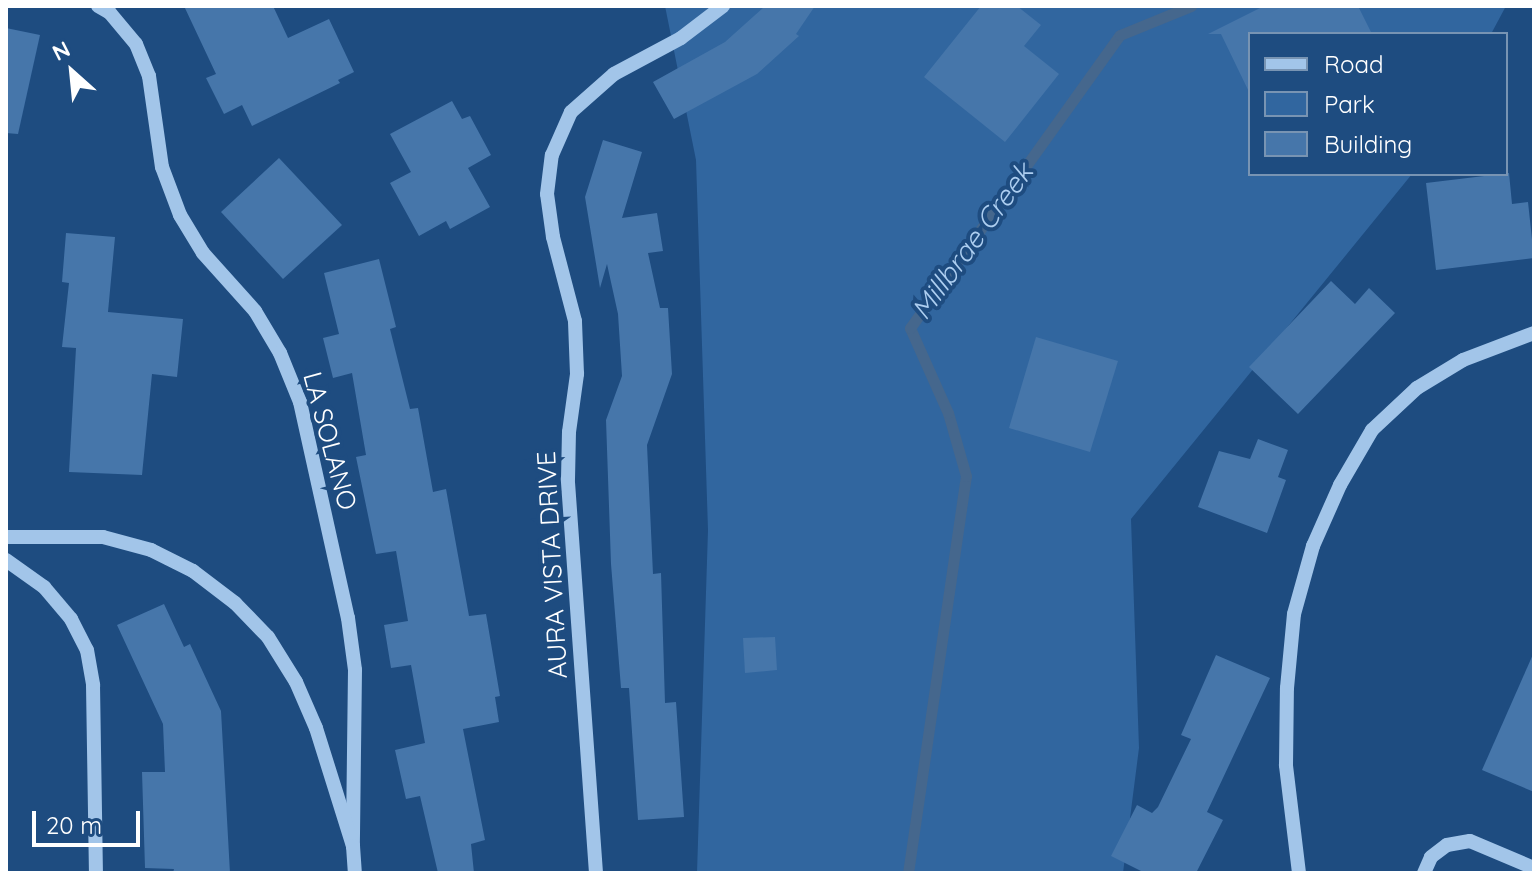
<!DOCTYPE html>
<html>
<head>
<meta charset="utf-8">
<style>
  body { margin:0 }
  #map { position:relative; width:1540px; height:879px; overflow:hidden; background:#1e4c80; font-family:Quicksand,sans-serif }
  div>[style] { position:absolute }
  .green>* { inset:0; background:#31669f }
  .stream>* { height:11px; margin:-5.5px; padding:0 5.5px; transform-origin:5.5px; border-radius:5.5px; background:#45678d }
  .building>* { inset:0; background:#4676aa }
  .minor>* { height:14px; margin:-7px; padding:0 7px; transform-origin:7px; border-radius:7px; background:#a2c5e9 }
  span { translate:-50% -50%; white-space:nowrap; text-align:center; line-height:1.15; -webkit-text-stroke:8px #1e4c80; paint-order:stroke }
  .street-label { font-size:26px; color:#fff }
  .water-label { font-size:28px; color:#adcef0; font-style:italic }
  .frame { position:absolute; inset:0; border:8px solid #fff; pointer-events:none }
  .legend { position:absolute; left:1248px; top:32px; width:260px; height:144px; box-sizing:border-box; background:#1e4c80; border:2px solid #7894b3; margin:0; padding:10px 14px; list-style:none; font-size:24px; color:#fff }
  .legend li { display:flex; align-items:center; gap:16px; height:40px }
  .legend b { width:40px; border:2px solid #7894b3 }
  .north { position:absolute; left:32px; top:32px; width:80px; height:80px; -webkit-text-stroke:6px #1e4c80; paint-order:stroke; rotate:333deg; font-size:22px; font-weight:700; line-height:32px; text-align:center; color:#fff }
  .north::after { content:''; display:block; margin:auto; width:28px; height:36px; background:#fff; clip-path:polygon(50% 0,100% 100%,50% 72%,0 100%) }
  .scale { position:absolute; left:32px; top:811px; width:108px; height:36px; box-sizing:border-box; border:4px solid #fff; border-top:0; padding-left:10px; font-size:24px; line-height:28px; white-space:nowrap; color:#fff; -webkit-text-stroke:6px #1e4c80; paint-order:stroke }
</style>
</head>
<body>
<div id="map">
  <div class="green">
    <div style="clip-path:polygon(665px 6px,1506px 6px,1491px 34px,1250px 34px,1250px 174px,1412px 174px,1131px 519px,1139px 748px,1123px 873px,697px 873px,708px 530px,696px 160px)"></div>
  </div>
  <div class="stream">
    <div style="left:908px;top:873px;width:401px;rotate:-81.7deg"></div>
    <div style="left:966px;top:476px;width:66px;rotate:-105.9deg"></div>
    <div style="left:948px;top:413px;width:93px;rotate:-114.1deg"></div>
    <div style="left:910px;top:328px;width:360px;rotate:-54.4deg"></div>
    <div style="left:1120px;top:35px;width:77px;rotate:-22.2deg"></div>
  </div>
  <div class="building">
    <div style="clip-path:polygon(184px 6px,273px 6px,288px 38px,329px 19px,354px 72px,338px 80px,340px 83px,252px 126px,242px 105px,224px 114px,206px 78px,216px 74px)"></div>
    <div style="clip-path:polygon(765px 6px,815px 6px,796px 34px,799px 36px,757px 74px,674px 119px,653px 82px,725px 42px)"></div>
    <div style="clip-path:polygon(981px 6px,1017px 6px,1041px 25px,1024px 46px,1059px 74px,1005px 142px,924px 77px)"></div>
    <div style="clip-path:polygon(1264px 6px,1358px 6px,1372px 34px,1250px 34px,1250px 94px,1221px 34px,1208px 34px)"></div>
    <div style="clip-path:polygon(6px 28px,40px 35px,18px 134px,6px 133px)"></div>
    <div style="clip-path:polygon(452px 101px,462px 119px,470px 116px,491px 155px,468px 168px,490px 207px,450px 229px,446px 221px,419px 236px,390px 183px,411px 172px,390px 134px)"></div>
    <div style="clip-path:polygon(603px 140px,642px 152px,622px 218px,657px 213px,663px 251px,648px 253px,660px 308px,668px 308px,672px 374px,647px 445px,653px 574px,661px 573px,665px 703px,676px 702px,684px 817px,638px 820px,629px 688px,621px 688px,611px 564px,606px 420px,622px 376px,618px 314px,607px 264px,600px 288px,585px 197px)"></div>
    <div style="clip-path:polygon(279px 158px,342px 225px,283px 279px,221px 212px)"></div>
    <div style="clip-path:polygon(1509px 173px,1512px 204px,1528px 202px,1534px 258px,1436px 270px,1426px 183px)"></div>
    <div style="clip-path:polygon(66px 233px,115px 237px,108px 312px,183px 319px,177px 377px,152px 374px,142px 475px,69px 472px,76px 348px,62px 347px,69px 283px,62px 282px)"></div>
    <div style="clip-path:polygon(379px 259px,396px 327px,390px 329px,410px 409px,418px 408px,433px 492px,446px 489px,469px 616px,486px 614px,500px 696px,495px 697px,499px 722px,463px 729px,485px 840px,471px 844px,474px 873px,438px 873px,420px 796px,406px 799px,395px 750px,425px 743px,411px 665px,391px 668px,384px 625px,408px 621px,396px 551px,376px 554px,356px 457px,366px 455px,352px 373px,333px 378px,323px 338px,339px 334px,324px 273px)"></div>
    <div style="clip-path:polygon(1331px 281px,1355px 304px,1369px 288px,1395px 313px,1298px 414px,1249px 367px)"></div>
    <div style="clip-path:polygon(1036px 337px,1118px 361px,1090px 452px,1009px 428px)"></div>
    <div style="clip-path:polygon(1258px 439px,1288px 450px,1278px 477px,1286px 480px,1267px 533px,1198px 507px,1219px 451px,1250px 459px)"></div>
    <div style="clip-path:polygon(164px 604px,184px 647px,190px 644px,221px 711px,230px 873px,173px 873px,174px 869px,145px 868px,142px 772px,165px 772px,163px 724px,117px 625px)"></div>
    <div style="clip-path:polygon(775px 637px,777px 670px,745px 673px,743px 638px)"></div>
    <div style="clip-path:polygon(1534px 652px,1534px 792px,1482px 770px)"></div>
    <div style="clip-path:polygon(1216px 655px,1270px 678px,1207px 812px,1223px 820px,1196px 873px,1145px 873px,1111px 856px,1137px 805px,1152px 813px,1158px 807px,1191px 739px,1181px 735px)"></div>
  </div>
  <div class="minor">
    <div style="left:98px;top:6px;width:14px;rotate:30deg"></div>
    <div style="left:110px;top:13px;width:40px;rotate:50deg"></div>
    <div style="left:136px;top:44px;width:35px;rotate:68deg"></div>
    <div style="left:149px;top:76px;width:92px;rotate:81.9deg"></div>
    <div style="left:162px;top:167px;width:51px;rotate:69.4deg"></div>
    <div style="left:180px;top:215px;width:44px;rotate:58.8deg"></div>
    <div style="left:203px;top:253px;width:78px;rotate:48.1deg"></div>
    <div style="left:255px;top:311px;width:49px;rotate:59.2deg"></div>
    <div style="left:280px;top:353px;width:53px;rotate:67.8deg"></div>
    <div style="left:300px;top:402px;width:221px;rotate:77.5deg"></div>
    <div style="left:348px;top:618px;width:52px;rotate:82.3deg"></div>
    <div style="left:355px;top:670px;width:176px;rotate:90.7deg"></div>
    <div style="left:6px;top:537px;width:97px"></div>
    <div style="left:103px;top:537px;width:50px;rotate:15.2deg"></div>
    <div style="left:151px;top:550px;width:47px;rotate:26.6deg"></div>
    <div style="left:193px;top:571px;width:53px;rotate:37.3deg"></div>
    <div style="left:235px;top:603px;width:47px;rotate:45.9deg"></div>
    <div style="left:268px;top:637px;width:53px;rotate:58.1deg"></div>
    <div style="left:296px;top:682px;width:50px;rotate:66.5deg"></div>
    <div style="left:316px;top:728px;width:124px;rotate:72.6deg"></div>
    <div style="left:353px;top:846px;width:27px;rotate:86deg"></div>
    <div style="left:6px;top:560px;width:47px;rotate:35.4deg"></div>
    <div style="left:44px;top:587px;width:42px;rotate:49.8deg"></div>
    <div style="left:71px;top:619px;width:35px;rotate:63deg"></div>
    <div style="left:87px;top:650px;width:36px;rotate:80deg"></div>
    <div style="left:93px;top:685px;width:188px;rotate:89.1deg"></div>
    <div style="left:596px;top:873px;width:395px;rotate:-94.1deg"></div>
    <div style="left:568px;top:479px;width:47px;rotate:-88.8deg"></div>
    <div style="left:569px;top:432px;width:59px;rotate:-82.1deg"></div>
    <div style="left:577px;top:374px;width:53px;rotate:-92.2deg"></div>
    <div style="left:575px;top:321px;width:87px;rotate:-104.7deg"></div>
    <div style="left:553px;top:237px;width:43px;rotate:-97.9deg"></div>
    <div style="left:547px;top:194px;width:39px;rotate:-83deg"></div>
    <div style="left:552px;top:155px;width:47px;rotate:-66.2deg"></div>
    <div style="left:571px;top:112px;width:57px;rotate:-41.5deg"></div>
    <div style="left:614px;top:74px;width:76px;rotate:-28.2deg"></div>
    <div style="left:681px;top:38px;width:53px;rotate:-37.3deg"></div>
    <div style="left:1299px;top:873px;width:109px;rotate:-96.9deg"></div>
    <div style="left:1286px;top:765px;width:77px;rotate:-89.3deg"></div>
    <div style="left:1287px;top:688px;width:74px;rotate:-84.6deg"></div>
    <div style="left:1294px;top:614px;width:71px;rotate:-74.4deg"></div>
    <div style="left:1313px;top:546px;width:67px;rotate:-66.1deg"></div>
    <div style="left:1340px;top:485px;width:64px;rotate:-59.8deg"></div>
    <div style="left:1372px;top:430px;width:62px;rotate:-43deg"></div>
    <div style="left:1417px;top:388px;width:54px;rotate:-31.3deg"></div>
    <div style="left:1463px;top:360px;width:76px;rotate:-20.8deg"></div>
    <div style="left:1424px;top:873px;width:17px;rotate:-66deg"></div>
    <div style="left:1431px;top:857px;width:20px;rotate:-37deg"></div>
    <div style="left:1447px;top:845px;width:23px;rotate:-10deg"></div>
    <div style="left:1470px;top:841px;width:69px;rotate:22.9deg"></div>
  </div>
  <div class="street-label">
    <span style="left:330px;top:441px;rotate:75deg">LA SOLANO</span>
    <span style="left:552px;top:565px;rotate:-93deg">AURA VISTA DRIVE</span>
  </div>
  <div class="water-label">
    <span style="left:972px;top:241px;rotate:-54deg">Millbrae Creek</span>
  </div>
  <div class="frame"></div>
  <ul class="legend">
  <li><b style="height:10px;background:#a2c5e9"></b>Road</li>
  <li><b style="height:22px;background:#31669f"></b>Park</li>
  <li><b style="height:22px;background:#4676aa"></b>Building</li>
  </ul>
  <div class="north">N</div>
  <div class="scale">20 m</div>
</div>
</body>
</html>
